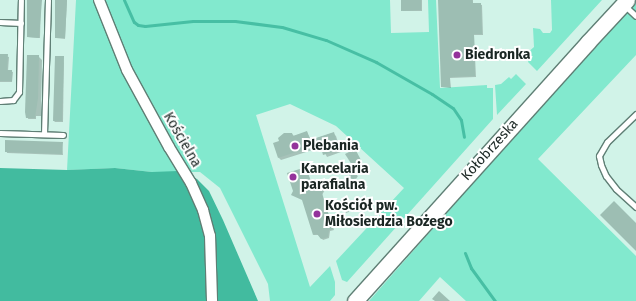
<!DOCTYPE html>
<html>
<head>
<meta charset="utf-8">
<style>
  body { margin:0 }
  #map { position:relative; width:636px; height:301px; overflow:hidden; background:#d1f3e8; font-family:"Fira Sans",sans-serif }
  div>[style] { position:absolute }
  .green>* { inset:0; background:#82e9ce }
  .forest>* { inset:0; background:#42bb9f }
  .shadow>* { inset:0; background:#0003 }
  .stream>* { height:3px; margin:-1.5px; padding:0 1.5px; transform-origin:1.5px; border-radius:1.5px; background:#47bfa4 }
  .building>* { inset:0; background:#9dbeb3 }
  .round { border-radius:50% }
  .roads { filter:drop-shadow(1px 0 #5f7f75) drop-shadow(-1px 0 #5f7f75) drop-shadow(0 1px #5f7f75) drop-shadow(0 -1px #5f7f75) }
  .lane>* { height:5px; margin:-2.5px; padding:0 2.5px; transform-origin:2.5px; border-radius:2.5px; background:#fff }
  .street>* { height:10px; margin:-5px; padding:0 5px; transform-origin:5px; border-radius:5px; background:#fff }
  .secondary>* { height:15px; margin:-7.5px; padding:0 7.5px; transform-origin:7.5px; border-radius:7.5px; background:#fff }
  .dots>* { width:11px; height:11px; translate:-50% -50%; box-sizing:border-box; border:2px solid #fff; border-radius:50% }
  span { translate:-50% -50%; white-space:nowrap; text-align:center; line-height:1.15; -webkit-text-stroke:4px #fff; paint-order:stroke }
  .poi-label { font-size:14px; color:#1a2623; font-weight:700 }
  .left { translate:0 -50%; text-align:left }
  .street-label { font-size:14px; color:#1a2623 }
</style>
</head>
<body>
<div id="map">
  <div class="green">
    <div style="clip-path:polygon(76px 0,390px 0,391px 33px,429px 32px,428px 0,436px 0,440px 88px,487px 85px,487px 88px,493px 88px,493px 119px,347px 282px,342px 280px,336px 261px,404px 188px,336px 126px,290px 104px,256px 115px,310px 287px,330px 266px,335px 282px,335px 295px,330px 301px,270px 301px,268px 284px,220px 188px,200px 172px,152px 172px,115px 168px,67px 170px)"></div>
    <div style="clip-path:polygon(551px 0,602px 0,537px 71px,528px 62px,530px 55px,527px 53px,534px 47px,533px 28px,540px 29px,543px 33px,550px 33px,552px 30px)"></div>
    <div style="clip-path:polygon(636px 3px,636px 55px,538px 159px,636px 256px,636px 301px,466px 301px,440px 277px,419px 301px,369px 301px,525px 124px)"></div>
    <div style="clip-path:polygon(516px 74px,526px 84px,497px 115px,495px 85px,501px 84px,509px 77px,511px 79px)"></div>
  </div>
  <div class="forest">
    <div style="clip-path:polygon(0 168px,67px 170px,115px 168px,152px 172px,178px 171px,197px 179px,209px 191px,223px 220px,258px 301px,0 301px)"></div>
  </div>
  <div class="shadow">
    <div style="clip-path:polygon(29px 0,41px 0,40px 38px,28px 37px)"></div>
    <div style="clip-path:polygon(57px 0,67px 0,65px 39px,56px 38px)"></div>
    <div style="clip-path:polygon(402px 0,422px 0,422px 11px,403px 11px)"></div>
    <div style="clip-path:polygon(439px 0,473px 0,473px 4px,482px 5px,483px 35px,474px 35px,476px 77px,450px 78px,451px 88px,442px 87px)"></div>
    <div style="clip-path:polygon(0 55px,9px 57px,8px 71px,13px 72px,12px 82px,0 82px)"></div>
    <div style="clip-path:polygon(38px 56px,42px 60px,41px 116px,36px 116px,36px 119px,28px 119px)"></div>
    <div style="clip-path:polygon(64px 57px,63px 122px,55px 122px,54px 121px)"></div>
    <div style="clip-path:polygon(307px 132px,311px 140px,333px 133px,336px 136px,341px 152px,327px 157px,322px 147px,281px 160px,279px 158px,280px 141px,292px 134px,294px 136px)"></div>
    <div style="clip-path:polygon(6px 142px,62px 143px,63px 155px,7px 153px)"></div>
    <div style="clip-path:polygon(356px 151px,361px 162px,354px 166px,347px 154px)"></div>
    <div style="clip-path:polygon(306px 168px,311px 181px,326px 188px,322px 195px,334px 230px,330px 231px,329px 238px,323px 240px,319px 235px,314px 235px)"></div>
    <div style="clip-path:polygon(353px 173px,358px 176px,356px 179px,351px 176px)"></div>
    <div style="clip-path:polygon(347px 208px,349px 212px,346px 213px,344px 209px)"></div>
  </div>
  <div class="stream">
    <div style="left:124px;top:0;width:24px;rotate:66deg"></div>
    <div style="left:134px;top:22px;width:5px;rotate:37deg"></div>
    <div style="left:138px;top:25px;width:7px;rotate:8deg"></div>
    <div style="left:145px;top:26px;width:48px;rotate:-5.9deg"></div>
    <div style="left:193px;top:21px;width:42px"></div>
    <div style="left:235px;top:21px;width:47px;rotate:7.3deg"></div>
    <div style="left:282px;top:27px;width:46px;rotate:16.5deg"></div>
    <div style="left:326px;top:40px;width:55px;rotate:23.7deg"></div>
    <div style="left:376px;top:62px;width:64px;rotate:29.7deg"></div>
    <div style="left:432px;top:94px;width:25px;rotate:34deg"></div>
    <div style="left:453px;top:108px;width:14px;rotate:56deg"></div>
    <div style="left:461px;top:120px;width:17px;rotate:80deg"></div>
    <div style="left:465px;top:253px;width:16px;rotate:68deg"></div>
    <div style="left:471px;top:268px;width:41px;rotate:54deg"></div>
  </div>
  <div class="building">
    <div style="clip-path:polygon(27px 0,42px 0,39px 38px,27px 37px)"></div>
    <div style="clip-path:polygon(55px 0,67px 0,65px 38px,55px 38px)"></div>
    <div style="clip-path:polygon(401px 0,421px 0,421px 10px,401px 11px)"></div>
    <div style="clip-path:polygon(438px 0,472px 0,473px 3px,481px 3px,482px 34px,474px 34px,475px 76px,450px 77px,450px 87px,441px 87px)"></div>
    <div style="clip-path:polygon(0 54px,8px 54px,7px 70px,12px 70px,12px 81px,0 81px)"></div>
    <div style="clip-path:polygon(27px 55px,39px 55px,38px 98px,35px 118px,26px 118px,25px 112px)"></div>
    <div style="clip-path:polygon(55px 56px,64px 56px,62px 121px,53px 121px)"></div>
    <div style="clip-path:polygon(307px 131px,310px 140px,334px 132px,339px 150px,323px 155px,320px 144px,278px 158px,273px 143px,279px 141px,278px 138px,284px 133px,292px 133px,293px 136px)"></div>
    <div style="clip-path:polygon(5px 140px,63px 142px,62px 154px,5px 152px)"></div>
    <div style="clip-path:polygon(355px 149px,361px 160px,352px 165px,345px 154px)"></div>
    <div style="clip-path:polygon(306px 167px,310px 180px,314px 179px,326px 186px,322px 193px,333px 229px,329px 230px,328px 237px,321px 239px,317px 234px,313px 235px,302px 200px,291px 195px,293px 191px,287px 173px)"></div>
    <div class="round" style="left:349px;top:171px;width:8px;height:8px"></div>
    <div style="clip-path:polygon(614px 201px,636px 223px,636px 251px,600px 215px)"></div>
    <div style="clip-path:polygon(439px 291px,450px 301px,435px 301px,432px 299px)"></div>
  </div>
  <div class="roads">
    <div class="lane">
      <div style="left:624px;top:5px;width:16px;rotate:43deg"></div>
      <div style="left:0;top:22px;width:21px;rotate:3deg"></div>
      <div style="left:0;top:101px;width:13px;rotate:-4deg"></div>
      <div style="left:13px;top:100px;width:10px;rotate:-53deg"></div>
      <div style="left:19px;top:92px;width:92px;rotate:-88.8deg"></div>
      <div style="left:636px;top:114px;width:40px;rotate:136deg"></div>
      <div style="left:607px;top:142px;width:16px;rotate:120deg"></div>
      <div style="left:599px;top:156px;width:9px;rotate:77deg"></div>
      <div style="left:601px;top:165px;width:12px;rotate:66deg"></div>
      <div style="left:606px;top:176px;width:16px;rotate:52deg"></div>
      <div style="left:616px;top:189px;width:27px;rotate:42deg"></div>
      <div style="left:0;top:133px;width:63px;rotate:1.8deg"></div>
      <div style="left:44px;top:134px;width:134px;rotate:-88.3deg"></div>
    </div>
    <div class="street">
      <div style="left:99px;top:0;width:75px;rotate:68.2deg"></div>
      <div style="left:127px;top:70px;width:88px;rotate:61.4deg"></div>
      <div style="left:169px;top:147px;width:42px;rotate:58.6deg"></div>
      <div style="left:191px;top:183px;width:30px;rotate:66deg"></div>
      <div style="left:203px;top:210px;width:27px;rotate:75deg"></div>
      <div style="left:210px;top:236px;width:65px;rotate:88.2deg"></div>
    </div>
    <div class="secondary">
      <div style="left:355px;top:301px;width:348px;rotate:-48deg"></div>
      <div style="left:588px;top:42px;width:57px;rotate:-47.1deg"></div>
    </div>
  </div>
  <div class="dots">
    <div style="left:457px;top:55px;background:#94339b"></div>
    <div style="left:295px;top:146px;background:#94339b"></div>
    <div style="left:293px;top:177px;background:#94339b"></div>
    <div style="left:317px;top:214px;background:#94339b"></div>
  </div>
  <div class="poi-label">
    <span class="left" style="left:465px;top:55px">Biedronka</span>
    <span class="left" style="left:303px;top:146px">Plebania</span>
    <span class="left" style="left:301px;top:177px">Kancelaria<br>parafialna</span>
    <span class="left" style="left:325px;top:214px">Kościół pw.<br>Miłosierdzia Bożego</span>
  </div>
  <div class="street-label">
    <span style="left:182px;top:140px;rotate:60deg">Kościelna</span>
    <span style="left:490px;top:150px;rotate:-48deg">Kołobrzeska</span>
  </div>
</div>
</body>
</html>
